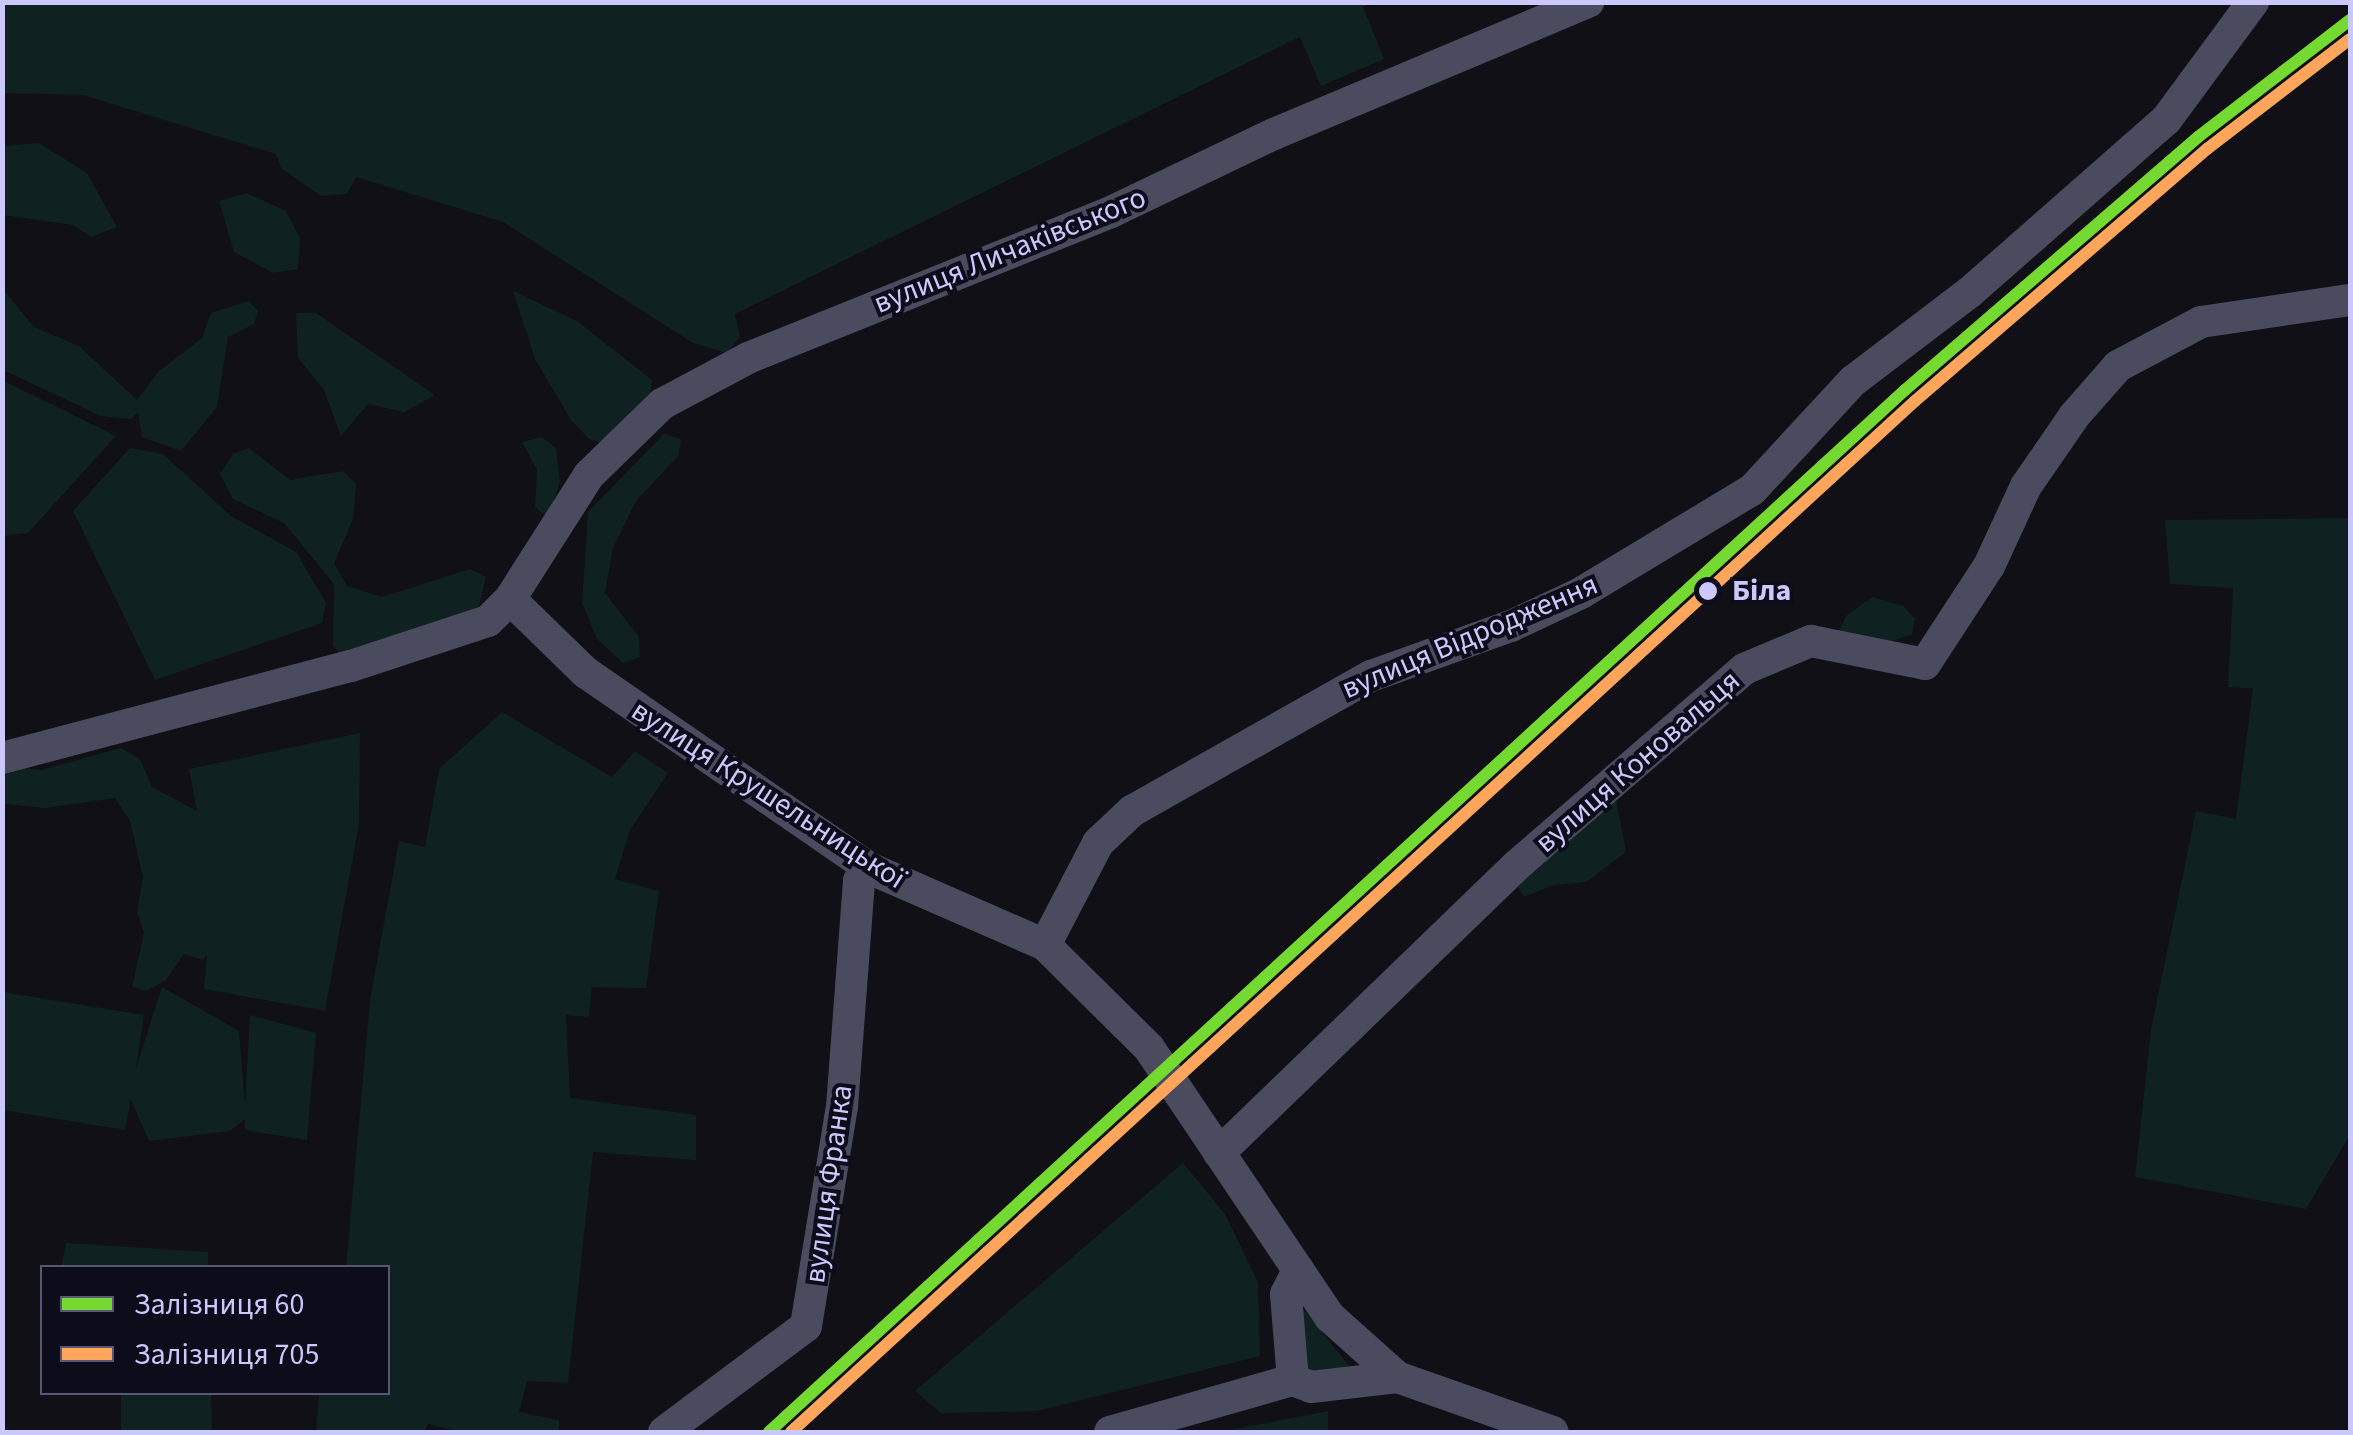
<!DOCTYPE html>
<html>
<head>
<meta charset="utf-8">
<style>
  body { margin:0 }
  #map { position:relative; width:2353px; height:1435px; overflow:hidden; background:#101016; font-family:"Source Sans 3",sans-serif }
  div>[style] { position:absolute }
  .green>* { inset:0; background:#0f2120 }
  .street>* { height:32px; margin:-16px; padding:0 16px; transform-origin:16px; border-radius:16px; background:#4b4b5f }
  .rail-1>* { height:12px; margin:-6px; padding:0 6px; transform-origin:6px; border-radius:6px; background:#74d930 }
  .rail-2>* { height:12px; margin:-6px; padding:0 6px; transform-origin:6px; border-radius:6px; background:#ffa55c }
  .dots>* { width:28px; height:28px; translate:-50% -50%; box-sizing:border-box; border:5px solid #0d0c1a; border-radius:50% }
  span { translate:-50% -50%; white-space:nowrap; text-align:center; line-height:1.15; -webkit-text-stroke:8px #0d0c1a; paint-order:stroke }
  .street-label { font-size:30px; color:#cbc8fc }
  .stop-label { font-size:30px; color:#cbc8fc; font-weight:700 }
  .left { translate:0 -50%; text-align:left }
  .frame { position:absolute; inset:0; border:5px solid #cbc8fc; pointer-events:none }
  .legend { position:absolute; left:40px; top:1265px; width:350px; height:130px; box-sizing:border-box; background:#0d0c1a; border:2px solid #595774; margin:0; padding:12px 18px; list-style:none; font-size:30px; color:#cbc8fc }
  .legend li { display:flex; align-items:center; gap:20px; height:50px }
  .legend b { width:50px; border:2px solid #595774 }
</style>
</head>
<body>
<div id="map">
  <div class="green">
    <div style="clip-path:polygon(3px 2px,1371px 2px,1363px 7px,1384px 59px,1321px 86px,1300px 37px,735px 314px,740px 337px,727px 353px,693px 343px,503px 222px,356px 177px,347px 194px,321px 196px,281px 168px,276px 154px,83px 95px,3px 93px)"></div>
    <div style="clip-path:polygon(39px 143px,87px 173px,117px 227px,91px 237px,73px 225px,3px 215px,3px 146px)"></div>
    <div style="clip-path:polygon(247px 193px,286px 211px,300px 238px,298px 269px,273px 273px,234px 252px,219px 201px)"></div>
    <div style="clip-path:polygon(2px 288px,34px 327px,79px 346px,137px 400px,158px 372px,202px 338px,211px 313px,249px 301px,258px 311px,254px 324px,228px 337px,217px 407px,181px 451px,142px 437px,138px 412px,131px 419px,101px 416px,3px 370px)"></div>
    <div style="clip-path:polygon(513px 291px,577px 321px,652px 380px,650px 398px,605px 444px,589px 439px,571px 420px,535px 359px)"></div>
    <div style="clip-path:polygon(296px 313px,316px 313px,435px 395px,404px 412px,368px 404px,341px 436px,324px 390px,298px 358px)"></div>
    <div style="clip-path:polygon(2px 380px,116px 436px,28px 533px,3px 536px)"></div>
    <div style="clip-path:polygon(664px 434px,681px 439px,679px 455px,636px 501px,613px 548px,605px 593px,639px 637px,640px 657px,623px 663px,597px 639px,582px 603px,588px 512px)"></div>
    <div style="clip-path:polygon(542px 437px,556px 448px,560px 482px,548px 518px,535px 507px,537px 470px,522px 442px)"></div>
    <div style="clip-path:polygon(130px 448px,163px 454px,231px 516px,296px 552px,326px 603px,322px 623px,155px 680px,73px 511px)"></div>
    <div style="clip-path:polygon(249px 448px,290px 480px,343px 471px,356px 484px,353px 519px,334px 563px,347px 586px,382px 597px,470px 569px,486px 577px,479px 606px,456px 625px,375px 652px,338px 652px,333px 646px,334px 584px,284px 523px,233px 499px,220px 474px,233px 454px)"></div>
    <div style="clip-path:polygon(2350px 518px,2350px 1135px,2306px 1209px,2135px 1177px,2151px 1030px,2196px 811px,2236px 819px,2253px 688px,2228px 687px,2233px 588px,2170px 584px,2165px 520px)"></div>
    <div style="clip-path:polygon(1872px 597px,1903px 606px,1915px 619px,1912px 634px,1886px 643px,1838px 634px,1846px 616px)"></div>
    <div style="clip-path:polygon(502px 712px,612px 777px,635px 751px,668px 773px,630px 830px,615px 879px,659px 891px,646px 988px,592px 987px,589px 1017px,566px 1015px,570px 1098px,696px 1115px,696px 1160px,593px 1152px,568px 1383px,527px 1381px,519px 1412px,559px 1420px,559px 1432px,461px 1432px,428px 1424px,425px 1432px,316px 1432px,319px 1393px,388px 1392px,388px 1268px,346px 1267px,370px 1000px,399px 841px,425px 847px,439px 769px)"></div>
    <div style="clip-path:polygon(360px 733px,359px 824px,325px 1011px,204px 989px,207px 955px,203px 960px,184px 954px,166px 980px,146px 991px,132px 987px,144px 933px,137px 912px,143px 877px,130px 821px,115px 798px,45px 808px,3px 804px,3px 766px,41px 770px,121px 748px,140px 759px,152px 787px,197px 811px,189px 769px)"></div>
    <div style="clip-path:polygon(1615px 793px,1626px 852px,1586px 882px,1554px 885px,1524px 897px,1515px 882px)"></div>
    <div style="clip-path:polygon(162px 987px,239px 1031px,245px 1104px,250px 1015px,316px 1033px,307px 1140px,245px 1130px,245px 1119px,230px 1131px,149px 1141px,131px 1100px,125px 1130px,3px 1110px,3px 992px,144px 1015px,136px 1068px)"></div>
    <div style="clip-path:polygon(1183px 1163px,1225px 1214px,1258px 1282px,1260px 1356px,1037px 1411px,941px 1413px,915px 1391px)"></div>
    <div style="clip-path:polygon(66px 1243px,208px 1252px,208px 1267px,61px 1267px)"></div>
    <div style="clip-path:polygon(1302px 1307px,1353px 1371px,1350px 1374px,1309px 1370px,1302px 1355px)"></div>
    <div style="clip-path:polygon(121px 1393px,211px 1393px,212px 1432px,121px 1432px)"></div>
    <div style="clip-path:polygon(1328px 1411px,1328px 1432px,1224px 1432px,1224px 1431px)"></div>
  </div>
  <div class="street">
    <div style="left:510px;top:599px;width:105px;rotate:44.2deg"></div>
    <div style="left:585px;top:672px;width:345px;rotate:34.6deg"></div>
    <div style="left:869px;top:868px;width:192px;rotate:23.6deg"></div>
    <div style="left:1045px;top:945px;width:146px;rotate:44.7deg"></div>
    <div style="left:1149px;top:1048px;width:324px;rotate:56.1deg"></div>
    <div style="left:1330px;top:1317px;width:90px;rotate:41.8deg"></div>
    <div style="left:1397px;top:1377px;width:165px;rotate:19.4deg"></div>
    <div style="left:2px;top:758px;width:361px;rotate:-14.8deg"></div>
    <div style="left:351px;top:666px;width:144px;rotate:-18.2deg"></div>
    <div style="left:488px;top:621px;width:31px;rotate:-45deg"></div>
    <div style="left:510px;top:599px;width:147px;rotate:-57.5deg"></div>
    <div style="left:589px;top:475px;width:102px;rotate:-44.2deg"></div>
    <div style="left:662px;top:404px;width:98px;rotate:-28.1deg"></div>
    <div style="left:748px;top:358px;width:391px;rotate:-21.9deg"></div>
    <div style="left:1111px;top:212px;width:181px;rotate:-25.6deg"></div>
    <div style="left:1274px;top:134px;width:341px;rotate:-22.8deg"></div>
    <div style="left:1045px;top:945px;width:115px;rotate:-62.5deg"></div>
    <div style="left:1098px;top:843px;width:47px;rotate:-43.3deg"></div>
    <div style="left:1132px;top:811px;width:274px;rotate:-29.5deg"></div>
    <div style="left:1371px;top:676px;width:149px;rotate:-19.7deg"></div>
    <div style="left:1511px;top:626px;width:77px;rotate:-25.2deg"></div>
    <div style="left:1581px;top:593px;width:200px;rotate:-31.1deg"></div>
    <div style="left:1752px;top:490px;width:149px;rotate:-47.2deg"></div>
    <div style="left:1853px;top:381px;width:147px;rotate:-37.3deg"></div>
    <div style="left:1970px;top:292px;width:261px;rotate:-41.3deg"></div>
    <div style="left:2166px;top:120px;width:147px;rotate:-53.6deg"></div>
    <div style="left:1219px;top:1153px;width:413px;rotate:-44deg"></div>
    <div style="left:1516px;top:866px;width:301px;rotate:-40.8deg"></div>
    <div style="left:1744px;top:669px;width:73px;rotate:-22.7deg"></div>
    <div style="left:1811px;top:641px;width:116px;rotate:11.4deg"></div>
    <div style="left:1925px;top:664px;width:117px;rotate:-56.9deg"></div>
    <div style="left:1989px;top:566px;width:88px;rotate:-65.2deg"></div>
    <div style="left:2026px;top:486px;width:86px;rotate:-55.4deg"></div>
    <div style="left:2075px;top:415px;width:65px;rotate:-48.7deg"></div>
    <div style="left:2118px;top:366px;width:94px;rotate:-27.9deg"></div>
    <div style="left:2201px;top:322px;width:151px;rotate:-8.4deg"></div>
    <div style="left:1293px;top:1380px;width:86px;rotate:-94.7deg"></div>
    <div style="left:1286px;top:1294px;width:27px;rotate:-63deg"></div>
    <div style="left:664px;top:1432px;width:177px;rotate:-36.7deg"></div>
    <div style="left:806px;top:1326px;width:222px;rotate:-80.7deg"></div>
    <div style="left:842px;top:1107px;width:227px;rotate:-85.7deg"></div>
    <div style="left:859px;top:881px;width:16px;rotate:-52deg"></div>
    <div style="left:1110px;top:1432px;width:190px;rotate:-15.9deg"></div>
    <div style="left:1293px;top:1380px;width:19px;rotate:21deg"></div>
    <div style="left:1311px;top:1387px;width:87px;rotate:-6.6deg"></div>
  </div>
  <div class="rail-1">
    <div style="left:769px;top:1432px;width:1542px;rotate:-42.53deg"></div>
    <div style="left:1905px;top:390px;width:387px;rotate:-40.8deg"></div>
    <div style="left:2198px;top:137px;width:192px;rotate:-37.6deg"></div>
  </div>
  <div class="rail-2">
    <div style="left:791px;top:1432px;width:1525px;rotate:-42.53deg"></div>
    <div style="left:1915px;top:401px;width:386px;rotate:-40.8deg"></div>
    <div style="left:2207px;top:149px;width:180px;rotate:-37.6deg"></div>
  </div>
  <div class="dots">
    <div style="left:1708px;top:591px;background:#cbc8fc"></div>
  </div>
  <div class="street-label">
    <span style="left:1010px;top:251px;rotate:-22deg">вулиця Личаківського</span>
    <span style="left:1470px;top:637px;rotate:-23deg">вулиця Відродження</span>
    <span style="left:1638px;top:762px;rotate:-41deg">вулиця Коновальця</span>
    <span style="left:768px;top:795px;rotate:33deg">вулиця Крушельницької</span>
    <span style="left:829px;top:1184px;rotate:-82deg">вулиця Франка</span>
  </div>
  <div class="stop-label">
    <span class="left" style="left:1732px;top:591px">Біла</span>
  </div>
  <div class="frame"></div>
  <ul class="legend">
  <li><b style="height:12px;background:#74d930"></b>Залізниця 60</li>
  <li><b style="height:12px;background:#ffa55c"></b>Залізниця 705</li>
  </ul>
</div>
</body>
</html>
